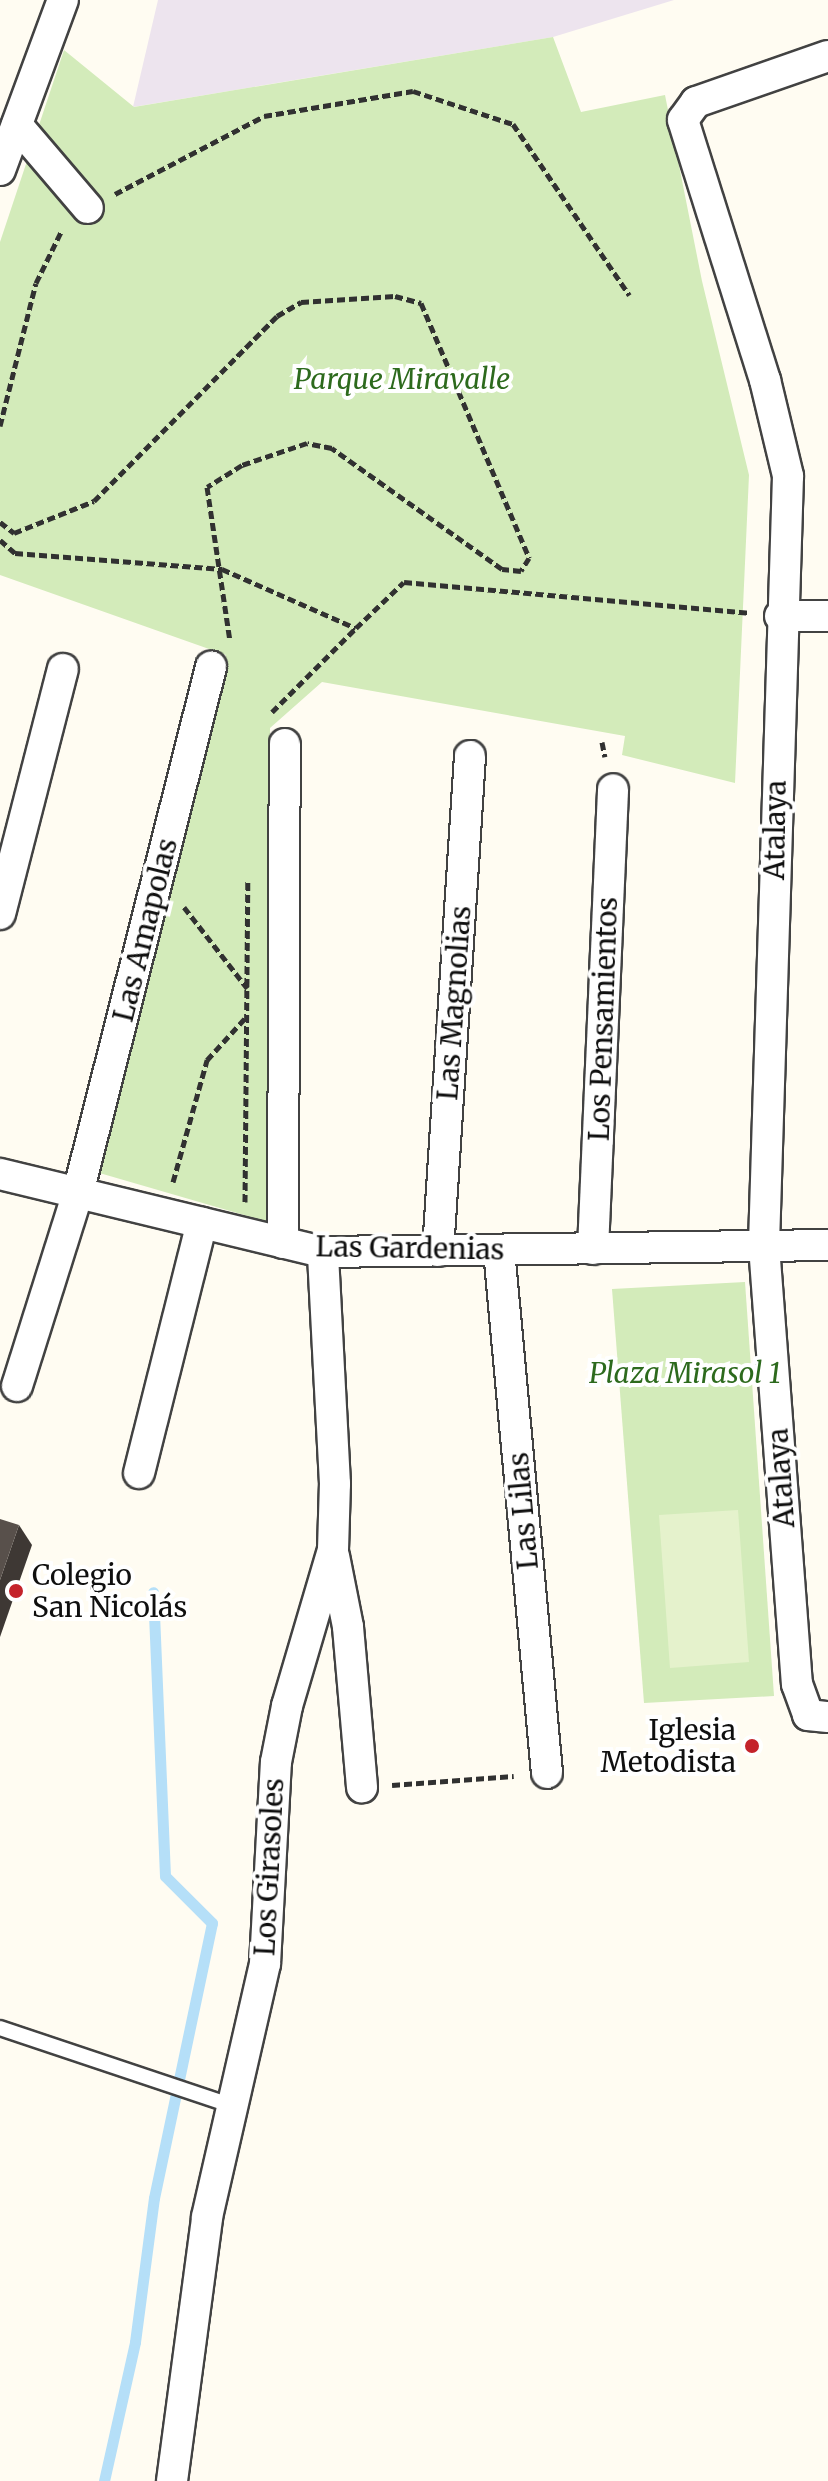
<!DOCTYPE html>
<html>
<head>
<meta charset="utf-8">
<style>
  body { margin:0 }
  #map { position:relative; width:828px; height:2481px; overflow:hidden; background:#fffcf2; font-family:Merriweather,serif }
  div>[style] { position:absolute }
  .industrial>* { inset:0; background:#ede4ee }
  .green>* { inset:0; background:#d3ebba }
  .pitch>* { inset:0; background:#e5f2cc }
  .stream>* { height:11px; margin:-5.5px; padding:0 5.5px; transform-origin:5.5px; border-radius:5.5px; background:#b5dff8 }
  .path>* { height:5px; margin-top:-2.5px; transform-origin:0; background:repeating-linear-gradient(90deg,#313131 0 8px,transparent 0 12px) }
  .roads { filter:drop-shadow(2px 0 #424242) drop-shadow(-2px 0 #424242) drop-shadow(0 2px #424242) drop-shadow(0 -2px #424242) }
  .service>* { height:14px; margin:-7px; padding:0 7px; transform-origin:7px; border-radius:7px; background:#fff }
  .minor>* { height:30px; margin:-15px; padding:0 15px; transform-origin:15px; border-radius:15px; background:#fff }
  .shaded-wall>* { inset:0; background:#3e3834 }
  .building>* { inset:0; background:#58504b }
  .dots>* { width:22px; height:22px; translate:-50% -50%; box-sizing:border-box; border:4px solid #fff; border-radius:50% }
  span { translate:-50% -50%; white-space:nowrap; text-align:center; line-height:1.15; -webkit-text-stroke:8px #fff; paint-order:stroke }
  .park-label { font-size:28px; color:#2d6a1d; font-style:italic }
  .street-label { font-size:28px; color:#0f0f0f }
  .poi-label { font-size:28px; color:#0f0f0f }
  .left { translate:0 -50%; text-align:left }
  .right { translate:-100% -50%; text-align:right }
</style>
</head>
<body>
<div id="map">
  <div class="industrial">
    <div style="clip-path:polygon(158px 0,674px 0,553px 37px,133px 107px)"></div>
  </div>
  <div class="green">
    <div style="clip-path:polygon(553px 37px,581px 112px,665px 95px,702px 281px,749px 475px,735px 783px,622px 755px,625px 736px,322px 682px,270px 728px,268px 1222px,96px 1172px,226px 655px,0 575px,0 242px,64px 50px,134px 107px)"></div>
    <div style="clip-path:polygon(745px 1282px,774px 1696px,644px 1703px,612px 1289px)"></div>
  </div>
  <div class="pitch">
    <div style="clip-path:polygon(738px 1510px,749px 1662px,670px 1668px,659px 1515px)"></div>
  </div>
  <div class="stream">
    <div style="left:104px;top:2481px;width:142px;rotate:-77.4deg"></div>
    <div style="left:135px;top:2342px;width:145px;rotate:-82.5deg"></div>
    <div style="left:154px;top:2198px;width:281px;rotate:-78.1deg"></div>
    <div style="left:212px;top:1923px;width:66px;rotate:-135deg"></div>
    <div style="left:165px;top:1876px;width:284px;rotate:-92.4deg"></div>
  </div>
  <div class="path">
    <div style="left:115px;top:194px;width:168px;rotate:-27.6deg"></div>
    <div style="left:264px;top:116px;width:151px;rotate:-9.5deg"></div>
    <div style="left:413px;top:91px;width:105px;rotate:18.3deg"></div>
    <div style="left:513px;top:124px;width:207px;rotate:55.8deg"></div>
    <div style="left:0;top:426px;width:147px;rotate:-75.9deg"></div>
    <div style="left:36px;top:283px;width:59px;rotate:-63.9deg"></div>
    <div style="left:0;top:522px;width:18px;rotate:38deg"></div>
    <div style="left:14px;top:533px;width:86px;rotate:-21.8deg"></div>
    <div style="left:94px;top:501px;width:260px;rotate:-45.3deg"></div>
    <div style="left:277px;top:316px;width:28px;rotate:-30deg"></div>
    <div style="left:301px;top:302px;width:94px;rotate:-3.7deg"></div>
    <div style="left:395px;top:296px;width:27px;rotate:15deg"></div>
    <div style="left:421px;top:303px;width:277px;rotate:67deg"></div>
    <div style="left:529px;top:558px;width:15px;rotate:122deg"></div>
    <div style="left:521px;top:571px;width:19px;rotate:-174deg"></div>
    <div style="left:502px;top:569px;width:209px;rotate:-144.6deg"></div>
    <div style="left:332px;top:448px;width:25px;rotate:-169deg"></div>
    <div style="left:307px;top:443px;width:69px;rotate:161.3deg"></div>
    <div style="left:242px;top:465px;width:41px;rotate:147.8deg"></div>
    <div style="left:207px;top:487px;width:155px;rotate:81.5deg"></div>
    <div style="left:0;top:540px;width:20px;rotate:41deg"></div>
    <div style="left:15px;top:553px;width:208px;rotate:4.4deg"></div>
    <div style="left:222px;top:569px;width:146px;rotate:23.8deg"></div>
    <div style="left:356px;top:628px;width:66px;rotate:-43.8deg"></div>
    <div style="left:404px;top:582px;width:346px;rotate:5.1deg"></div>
    <div style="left:272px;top:712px;width:119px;rotate:-45deg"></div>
    <div style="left:602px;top:742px;width:15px;rotate:79deg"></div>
    <div style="left:184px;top:907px;width:103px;rotate:52.1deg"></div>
    <div style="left:173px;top:1182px;width:127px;rotate:-74.4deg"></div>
    <div style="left:207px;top:1060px;width:59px;rotate:-47.7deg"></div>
    <div style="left:245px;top:1202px;width:321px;rotate:-89.5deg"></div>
    <div style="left:392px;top:1785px;width:122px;rotate:-4.2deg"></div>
  </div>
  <div class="roads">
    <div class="service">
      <div style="left:0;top:2028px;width:246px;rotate:18.5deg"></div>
    </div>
    <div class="minor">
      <div style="left:828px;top:56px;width:140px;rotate:160.8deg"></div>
      <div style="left:696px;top:102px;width:22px;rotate:126deg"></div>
      <div style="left:683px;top:120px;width:273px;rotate:72.5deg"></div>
      <div style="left:765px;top:380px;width:99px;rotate:76.5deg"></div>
      <div style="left:788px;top:476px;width:770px;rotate:91.79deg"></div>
      <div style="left:764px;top:1246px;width:439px;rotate:85.7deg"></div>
      <div style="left:797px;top:1684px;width:33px;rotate:70deg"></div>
      <div style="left:808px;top:1715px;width:20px;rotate:6deg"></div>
      <div style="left:17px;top:125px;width:109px;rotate:49.5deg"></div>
      <div style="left:0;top:170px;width:181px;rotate:-69.7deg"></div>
      <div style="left:780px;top:616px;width:48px"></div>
      <div style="left:0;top:914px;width:253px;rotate:-75.6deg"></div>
      <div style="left:0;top:1174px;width:332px;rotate:13.6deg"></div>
      <div style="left:323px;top:1252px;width:505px;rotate:-0.79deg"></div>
      <div style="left:283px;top:1243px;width:499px;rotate:-89.8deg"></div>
      <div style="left:593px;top:1249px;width:460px;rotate:-87.5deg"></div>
      <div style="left:499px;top:1250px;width:525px;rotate:84.76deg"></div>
      <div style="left:438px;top:1251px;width:496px;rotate:-86.3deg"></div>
      <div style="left:17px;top:1386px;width:202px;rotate:-72.5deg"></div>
      <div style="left:78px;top:1193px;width:543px;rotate:-75.81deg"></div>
      <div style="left:139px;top:1473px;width:258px;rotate:-75.9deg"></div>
      <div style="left:334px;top:1556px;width:72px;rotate:78.8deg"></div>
      <div style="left:348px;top:1627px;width:161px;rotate:85deg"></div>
      <div style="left:172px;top:2481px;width:266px;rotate:-82.4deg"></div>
      <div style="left:207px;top:2217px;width:260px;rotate:-77.1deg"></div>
      <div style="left:265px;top:1964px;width:202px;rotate:-86.9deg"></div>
      <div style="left:276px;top:1762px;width:57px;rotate:-78.9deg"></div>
      <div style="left:287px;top:1706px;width:163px;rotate:-73.6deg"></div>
      <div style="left:333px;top:1550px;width:66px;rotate:-88.3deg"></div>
      <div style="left:335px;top:1484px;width:232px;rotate:-93deg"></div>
    </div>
  </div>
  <div class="shaded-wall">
    <div style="clip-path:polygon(19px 1525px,32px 1545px,0 1637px,0 1580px)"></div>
  </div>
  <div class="building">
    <div style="clip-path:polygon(0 1519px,19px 1525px,0 1580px)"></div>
  </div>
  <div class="dots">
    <div style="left:16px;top:1591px;background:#c4232b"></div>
    <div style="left:752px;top:1746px;background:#c4232b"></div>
  </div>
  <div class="park-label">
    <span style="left:402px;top:379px">Parque Miravalle</span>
    <span style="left:685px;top:1373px">Plaza Mirasol 1</span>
  </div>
  <div class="street-label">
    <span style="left:775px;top:830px;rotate:-89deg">Atalaya</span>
    <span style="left:145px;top:930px;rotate:-76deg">Las Amapolas</span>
    <span style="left:454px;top:1003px;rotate:-86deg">Las Magnolias</span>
    <span style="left:603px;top:1019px;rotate:-88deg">Los Pensamientos</span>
    <span style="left:410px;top:1248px;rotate:1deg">Las Gardenias</span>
    <span style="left:781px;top:1478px;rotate:-94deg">Atalaya</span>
    <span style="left:523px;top:1511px;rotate:-95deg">Las Lilas</span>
    <span style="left:269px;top:1867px;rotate:-87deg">Los Girasoles</span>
  </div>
  <div class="poi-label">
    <span class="left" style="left:32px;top:1591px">Colegio<br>San Nicolás</span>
    <span class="right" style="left:736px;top:1746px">Iglesia<br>Metodista</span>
  </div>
</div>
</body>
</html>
